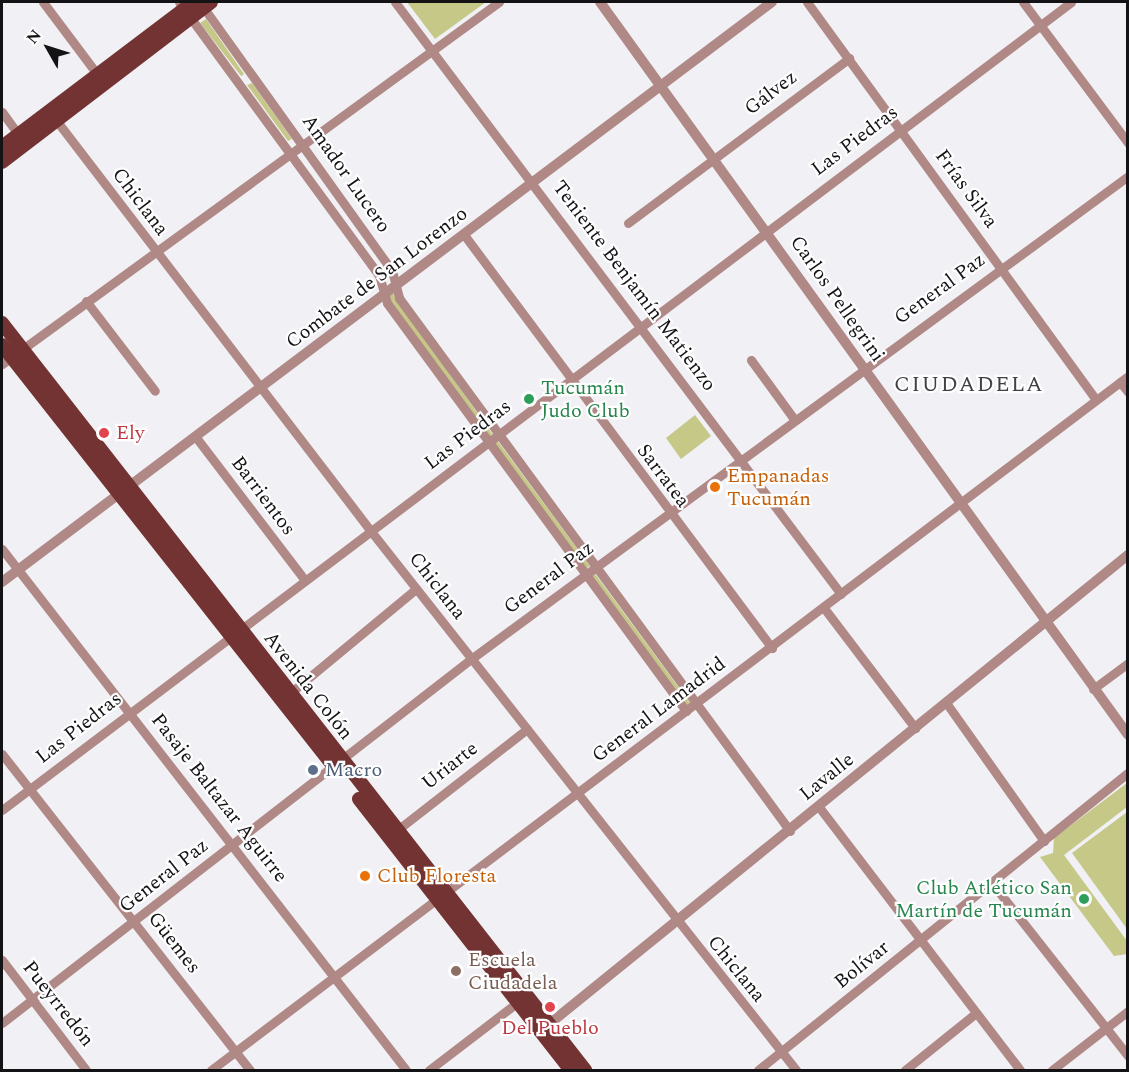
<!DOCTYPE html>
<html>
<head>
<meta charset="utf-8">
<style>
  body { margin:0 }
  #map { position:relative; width:1129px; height:1072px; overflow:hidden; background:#f0f0f5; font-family:Spectral,serif }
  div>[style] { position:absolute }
  .green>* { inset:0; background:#c5c887 }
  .minor>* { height:9px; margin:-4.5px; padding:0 4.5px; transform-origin:4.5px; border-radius:4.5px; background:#b08986 }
  .tertiary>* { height:10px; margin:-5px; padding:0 5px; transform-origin:5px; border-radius:5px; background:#b08986 }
  .primary>* { height:14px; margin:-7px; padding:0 7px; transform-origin:7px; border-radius:7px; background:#733332 }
  .dots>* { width:16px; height:16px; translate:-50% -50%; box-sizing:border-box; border:3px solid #fefeff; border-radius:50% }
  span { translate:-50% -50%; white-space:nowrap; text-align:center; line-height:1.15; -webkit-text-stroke:4.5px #fefeff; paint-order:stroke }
  .street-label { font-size:20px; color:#131315 }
  .leisure-label { font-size:20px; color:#27864d }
  .left { translate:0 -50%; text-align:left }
  .right { translate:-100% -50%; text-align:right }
  .health-label { font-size:20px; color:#be3a42 }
  .food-label { font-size:20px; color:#c56008 }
  .service-label { font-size:20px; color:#4e5e75 }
  .education-label { font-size:20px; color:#785e54 }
  .quarter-label { font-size:22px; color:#414145; letter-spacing:1.5px }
  .frame { position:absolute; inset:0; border:3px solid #131315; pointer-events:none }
  .north { position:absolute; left:18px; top:18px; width:60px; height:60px; -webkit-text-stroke:4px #fefeff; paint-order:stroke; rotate:309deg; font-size:16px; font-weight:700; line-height:24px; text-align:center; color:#131315 }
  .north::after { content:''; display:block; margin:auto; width:21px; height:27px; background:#131315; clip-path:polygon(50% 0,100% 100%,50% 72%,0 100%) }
</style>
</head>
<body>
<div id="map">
  <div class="green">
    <div style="clip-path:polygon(407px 2px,486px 2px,435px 39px)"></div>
    <div style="clip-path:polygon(206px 19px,244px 74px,241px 76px,200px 23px)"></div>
    <div style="clip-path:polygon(252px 83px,292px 139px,288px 141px,247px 85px)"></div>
    <div style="clip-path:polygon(393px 293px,396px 299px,493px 435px,488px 437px,388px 297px)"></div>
    <div style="clip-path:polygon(695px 415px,711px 436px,681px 459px,666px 438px)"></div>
    <div style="clip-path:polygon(497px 440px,590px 566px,583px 571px,492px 443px)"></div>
    <div style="clip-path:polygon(593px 571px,691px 704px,687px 707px,588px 576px)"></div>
    <div style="clip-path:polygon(1127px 783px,1127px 807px,1064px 855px,1127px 941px,1127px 954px,1114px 956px,1040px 857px,1053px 853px,1054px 838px)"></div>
    <div style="clip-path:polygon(1127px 812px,1127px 929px,1072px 853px)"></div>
  </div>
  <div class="minor">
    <div style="left:43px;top:2px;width:90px;rotate:53.1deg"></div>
    <div style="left:179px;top:2px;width:338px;rotate:53.8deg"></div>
    <div style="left:379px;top:275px;width:29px;rotate:74deg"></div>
    <div style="left:387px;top:303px;width:506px;rotate:53.76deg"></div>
    <div style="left:395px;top:2px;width:741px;rotate:53.01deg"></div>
    <div style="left:807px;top:2px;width:490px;rotate:54deg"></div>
    <div style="left:1023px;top:2px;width:176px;rotate:53.3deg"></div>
    <div style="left:201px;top:4px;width:328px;rotate:54.4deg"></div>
    <div style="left:392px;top:271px;width:28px;rotate:75deg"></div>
    <div style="left:399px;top:298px;width:661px;rotate:53.74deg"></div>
    <div style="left:2px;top:112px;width:27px;rotate:54deg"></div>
    <div style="left:56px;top:120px;width:516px;rotate:52.55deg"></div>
    <div style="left:370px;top:530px;width:688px;rotate:51.73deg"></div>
    <div style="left:628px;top:223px;width:276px;rotate:-36.7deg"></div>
    <div style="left:465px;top:236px;width:514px;rotate:53.31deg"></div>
    <div style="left:86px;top:301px;width:113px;rotate:52.5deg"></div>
    <div style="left:751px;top:360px;width:73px;rotate:53.9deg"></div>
    <div style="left:2px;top:364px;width:615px;rotate:-36.07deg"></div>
    <div style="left:1120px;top:382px;width:13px;rotate:51deg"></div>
    <div style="left:195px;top:436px;width:178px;rotate:52.7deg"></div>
    <div style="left:2px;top:549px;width:659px;rotate:52.21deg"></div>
    <div style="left:824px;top:608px;width:151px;rotate:52.8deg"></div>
    <div style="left:1093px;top:689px;width:44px;rotate:-36.6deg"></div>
    <div style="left:289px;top:694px;width:165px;rotate:-39.6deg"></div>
    <div style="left:947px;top:704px;width:168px;rotate:54.7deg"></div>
    <div style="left:2px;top:754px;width:402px;rotate:51.9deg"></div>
    <div style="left:819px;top:807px;width:331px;rotate:52.6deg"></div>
    <div style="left:2px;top:810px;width:1340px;rotate:-37.08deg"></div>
    <div style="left:396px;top:831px;width:166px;rotate:-37.9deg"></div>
    <div style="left:992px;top:883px;width:220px;rotate:51.8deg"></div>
    <div style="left:2px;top:960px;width:138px;rotate:52.6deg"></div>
    <div style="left:2px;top:1023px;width:594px;rotate:-37.82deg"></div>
    <div style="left:471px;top:659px;width:815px;rotate:-36.32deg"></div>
    <div style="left:211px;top:1070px;width:1150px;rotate:-37.12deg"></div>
    <div style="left:429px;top:1070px;width:112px;rotate:-37.4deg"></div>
    <div style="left:758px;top:1070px;width:474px;rotate:-38.8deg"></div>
    <div style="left:905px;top:1070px;width:91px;rotate:-38.8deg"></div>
    <div style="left:1052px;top:1070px;width:96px;rotate:-37.8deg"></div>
  </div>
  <div class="tertiary">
    <div style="left:600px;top:2px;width:903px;rotate:54.23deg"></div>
    <div style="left:2px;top:582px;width:964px;rotate:-36.99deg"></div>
    <div style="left:548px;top:1025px;width:747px;rotate:-39.02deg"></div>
  </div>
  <div class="primary">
    <div style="left:2px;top:147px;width:241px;rotate:-37.1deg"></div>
    <div style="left:2px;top:162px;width:263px;rotate:-37.4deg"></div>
    <div style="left:2px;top:323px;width:948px;rotate:52.03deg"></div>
    <div style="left:2px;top:345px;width:532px;rotate:51.79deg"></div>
    <div style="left:359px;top:799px;width:344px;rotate:52deg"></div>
  </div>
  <div class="dots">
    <div style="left:529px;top:399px;background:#2e9e5b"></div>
    <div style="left:104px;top:433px;background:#e0444e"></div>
    <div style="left:715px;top:487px;background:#e8710a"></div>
    <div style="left:313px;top:770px;background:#5c6f8a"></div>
    <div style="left:365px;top:876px;background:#e8710a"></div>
    <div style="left:1084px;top:899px;background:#2e9e5b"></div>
    <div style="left:456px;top:971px;background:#8d6e63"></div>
    <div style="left:550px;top:1007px;background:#e0444e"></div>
  </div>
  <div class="street-label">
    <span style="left:771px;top:93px;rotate:-37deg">Gálvez</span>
    <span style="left:855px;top:141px;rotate:-37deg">Las Piedras</span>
    <span style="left:346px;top:174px;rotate:55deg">Amador Lucero</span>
    <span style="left:966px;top:189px;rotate:54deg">Frías Silva</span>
    <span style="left:140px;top:202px;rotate:53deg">Chiclana</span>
    <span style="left:377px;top:278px;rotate:-37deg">Combate de San Lorenzo</span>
    <span style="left:634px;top:286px;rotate:53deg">Teniente Benjamín Matienzo</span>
    <span style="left:940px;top:289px;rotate:-36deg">General Paz</span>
    <span style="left:837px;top:299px;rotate:55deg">Carlos Pellegrini</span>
    <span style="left:468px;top:435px;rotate:-37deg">Las Piedras</span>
    <span style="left:663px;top:476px;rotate:53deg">Sarratea</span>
    <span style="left:263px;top:496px;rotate:53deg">Barrientos</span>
    <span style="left:549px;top:578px;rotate:-37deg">General Paz</span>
    <span style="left:437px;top:586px;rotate:52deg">Chiclana</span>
    <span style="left:308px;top:686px;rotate:52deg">Avenida Colón</span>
    <span style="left:659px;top:710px;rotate:-37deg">General Lamadrid</span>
    <span style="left:79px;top:728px;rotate:-38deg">Las Piedras</span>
    <span style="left:450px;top:766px;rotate:-38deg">Uriarte</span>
    <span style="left:827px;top:777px;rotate:-39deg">Lavalle</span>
    <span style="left:219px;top:798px;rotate:52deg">Pasaje Baltazar Aguirre</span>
    <span style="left:164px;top:876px;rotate:-38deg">General Paz</span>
    <span style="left:174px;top:943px;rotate:52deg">Güemes</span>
    <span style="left:862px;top:965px;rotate:-39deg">Bolívar</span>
    <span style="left:736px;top:969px;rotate:51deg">Chiclana</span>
    <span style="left:58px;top:1004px;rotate:52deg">Pueyrredón</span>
  </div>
  <div class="leisure-label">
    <span class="left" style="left:541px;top:400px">Tucumán<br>Judo Club</span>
    <span class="right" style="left:1072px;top:900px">Club Atlético San<br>Martín de Tucumán</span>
  </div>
  <div class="health-label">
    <span class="left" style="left:116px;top:433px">Ely</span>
    <span style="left:550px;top:1028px">Del Pueblo</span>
  </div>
  <div class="food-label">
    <span class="left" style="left:727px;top:488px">Empanadas<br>Tucumán</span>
    <span class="left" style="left:377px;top:876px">Club Floresta</span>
  </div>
  <div class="service-label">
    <span class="left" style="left:325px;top:770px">Macro</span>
  </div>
  <div class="education-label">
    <span class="left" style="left:468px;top:972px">Escuela<br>Ciudadela</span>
  </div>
  <div class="quarter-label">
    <span style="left:969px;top:385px">CIUDADELA</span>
  </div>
  <div class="frame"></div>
  <div class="north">N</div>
</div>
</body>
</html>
